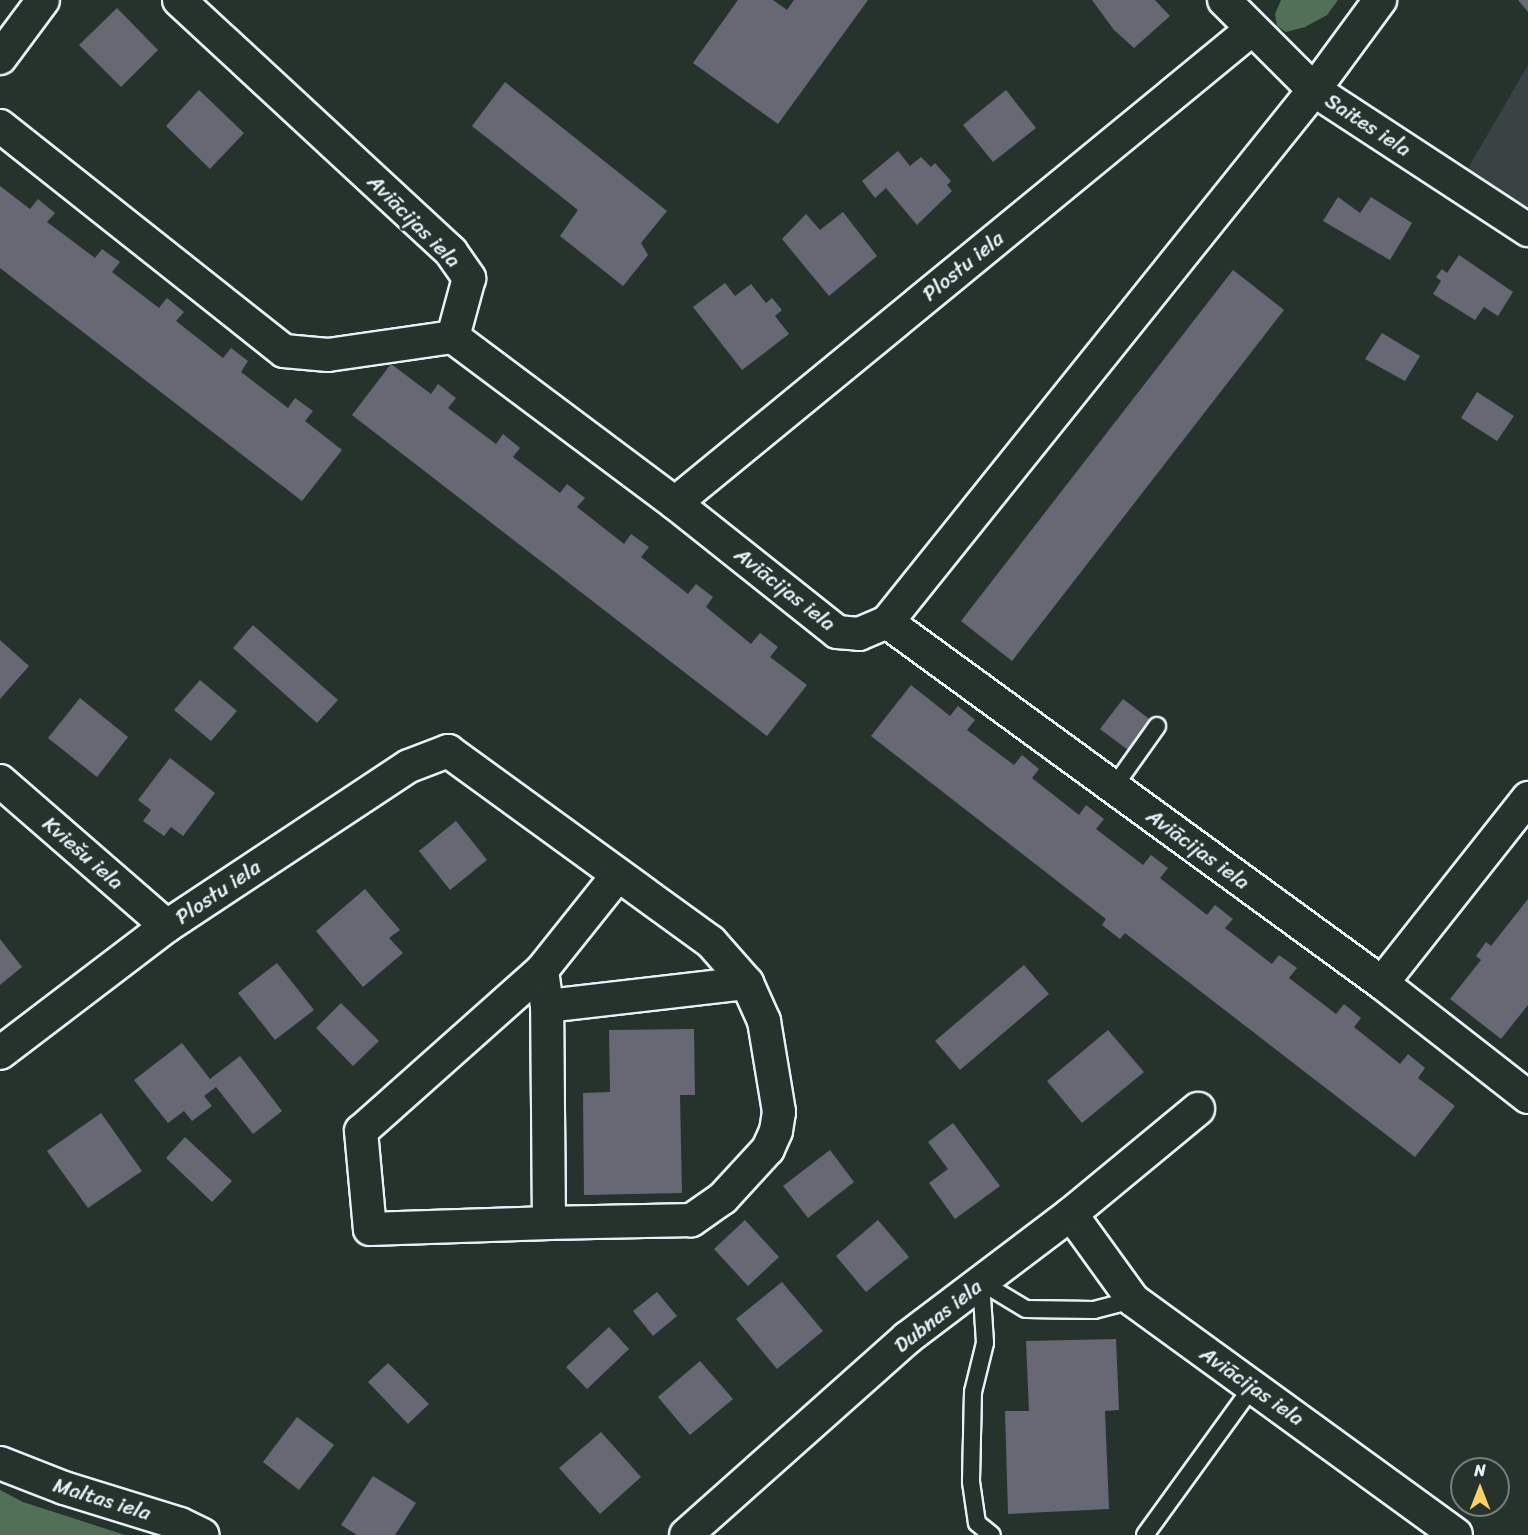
<!DOCTYPE html>
<html>
<head>
<meta charset="utf-8">
<style>
  body { margin:0 }
  #map { position:relative; width:1528px; height:1535px; overflow:hidden; background:#26332d; font-family:Sriracha,sans-serif }
  div>[style] { position:absolute }
  .built>* { inset:0; background:#3a4343 }
  .green>* { inset:0; background:#526f57 }
  .building>* { inset:0; background:#686875 }
  .roads { filter:drop-shadow(2px 0 #e8f1f8) drop-shadow(-2px 0 #e8f1f8) drop-shadow(0 2px #e8f1f8) drop-shadow(0 -2px #e8f1f8) }
  .lane>* { height:16px; margin:-8px; padding:0 8px; transform-origin:8px; border-radius:8px; background:#26332d }
  .street>* { height:32px; margin:-16px; padding:0 16px; transform-origin:16px; border-radius:16px; background:#26332d }
  span { translate:-50% -50%; white-space:nowrap; text-align:center; line-height:1.15; -webkit-text-stroke:5px #26332d; paint-order:stroke }
  .street-label { font-size:21px; color:#e8f1f8 }
  .north { position:absolute; left:1450px; top:1457px; width:60px; height:60px; box-sizing:border-box; background:#26332d; border:2px solid #747f7e; border-radius:50%; rotate:0deg; font-size:16px; font-weight:700; line-height:24px; text-align:center; color:#e8f1f8 }
  .north::after { content:''; display:block; margin:auto; width:21px; height:27px; background:#ffd166; clip-path:polygon(50% 0,100% 100%,50% 72%,0 100%) }
</style>
</head>
<body>
<div id="map">
  <div class="built">
    <div style="clip-path:polygon(1528px 65px,1528px 208px,1467px 170px)"></div>
  </div>
  <div class="green">
    <div style="clip-path:polygon(1281px 0,1338px 0,1327px 15px,1305px 27px,1286px 32px,1277px 26px,1275px 14px)"></div>
    <div style="clip-path:polygon(0 1490px,23px 1502px,125px 1535px,0 1535px)"></div>
  </div>
  <div class="building">
    <div style="clip-path:polygon(738px 0,773px 0,787px 10px,794px 0,868px 0,778px 124px,693px 63px)"></div>
    <div style="clip-path:polygon(1092px 0,1155px 0,1170px 16px,1134px 48px,1114px 30px)"></div>
    <div style="clip-path:polygon(1518px 0,1528px 0,1528px 12px)"></div>
    <div style="clip-path:polygon(117px 8px,158px 50px,121px 87px,79px 45px)"></div>
    <div style="clip-path:polygon(505px 82px,667px 211px,641px 243px,648px 255px,623px 286px,560px 236px,578px 210px,472px 126px)"></div>
    <div style="clip-path:polygon(199px 90px,244px 133px,210px 169px,166px 126px)"></div>
    <div style="clip-path:polygon(1006px 90px,1036px 128px,993px 162px,963px 125px)"></div>
    <div style="clip-path:polygon(898px 151px,910px 166px,921px 157px,931px 167px,935px 163px,951px 181px,947px 185px,952px 191px,917px 225px,886px 188px,875px 198px,862px 181px)"></div>
    <div style="clip-path:polygon(0 186px,30px 209px,38px 199px,55px 213px,47px 222px,95px 258px,102px 249px,120px 262px,112px 272px,159px 308px,167px 298px,184px 312px,176px 321px,223px 358px,231px 348px,248px 361px,241px 372px,288px 408px,295px 398px,313px 411px,305px 421px,342px 450px,302px 501px,0 268px)"></div>
    <div style="clip-path:polygon(1338px 197px,1360px 213px,1371px 197px,1412px 223px,1390px 260px,1323px 221px)"></div>
    <div style="clip-path:polygon(843px 212px,877px 256px,829px 296px,782px 239px,806px 214px,820px 230px)"></div>
    <div style="clip-path:polygon(1459px 255px,1513px 292px,1498px 316px,1484px 307px,1475px 320px,1433px 294px,1441px 281px,1436px 277px,1442px 269px,1447px 273px)"></div>
    <div style="clip-path:polygon(1233px 270px,1284px 310px,1012px 661px,961px 621px)"></div>
    <div style="clip-path:polygon(725px 283px,735px 296px,751px 284px,766px 303px,772px 298px,782px 310px,775px 316px,789px 334px,742px 370px,693px 307px)"></div>
    <div style="clip-path:polygon(1382px 333px,1420px 356px,1405px 381px,1365px 359px)"></div>
    <div style="clip-path:polygon(391px 364px,431px 394px,438px 384px,456px 398px,448px 408px,496px 444px,503px 434px,520px 448px,513px 457px,560px 493px,567px 484px,585px 498px,577px 507px,624px 544px,631px 534px,649px 547px,641px 557px,688px 594px,696px 584px,713px 597px,706px 607px,751px 644px,760px 633px,778px 647px,770px 657px,807px 685px,767px 736px,352px 415px)"></div>
    <div style="clip-path:polygon(1477px 392px,1514px 416px,1497px 441px,1461px 418px)"></div>
    <div style="clip-path:polygon(253px 625px,338px 700px,317px 723px,233px 648px)"></div>
    <div style="clip-path:polygon(0 640px,29px 666px,0 699px)"></div>
    <div style="clip-path:polygon(200px 680px,237px 711px,211px 741px,174px 710px)"></div>
    <div style="clip-path:polygon(911px 685px,950px 716px,958px 706px,975px 720px,967px 730px,1014px 765px,1022px 755px,1039px 769px,1032px 778px,1079px 815px,1086px 805px,1104px 819px,1096px 829px,1143px 865px,1151px 855px,1168px 868px,1160px 878px,1207px 915px,1215px 905px,1233px 919px,1225px 928px,1272px 964px,1279px 955px,1297px 968px,1289px 978px,1336px 1014px,1344px 1004px,1361px 1018px,1354px 1027px,1400px 1064px,1408px 1054px,1425px 1068px,1418px 1078px,1455px 1106px,1415px 1157px,1125px 933px,1120px 939px,1102px 925px,1106px 919px,871px 736px)"></div>
    <div style="clip-path:polygon(80px 698px,128px 737px,97px 777px,48px 738px)"></div>
    <div style="clip-path:polygon(1123px 699px,1152px 721px,1128px 750px,1100px 729px)"></div>
    <div style="clip-path:polygon(170px 758px,215px 793px,183px 836px,171px 827px,164px 836px,143px 821px,151px 810px,138px 800px)"></div>
    <div style="clip-path:polygon(456px 821px,487px 860px,450px 890px,419px 851px)"></div>
    <div style="clip-path:polygon(365px 889px,400px 930px,389px 938px,403px 953px,363px 987px,316px 931px)"></div>
    <div style="clip-path:polygon(1528px 899px,1528px 1005px,1501px 1039px,1450px 999px,1481px 960px,1476px 956px,1486px 942px,1491px 946px)"></div>
    <div style="clip-path:polygon(0 939px,22px 967px,0 985px)"></div>
    <div style="clip-path:polygon(277px 963px,314px 1010px,275px 1040px,238px 993px)"></div>
    <div style="clip-path:polygon(1024px 965px,1049px 994px,960px 1070px,935px 1041px)"></div>
    <div style="clip-path:polygon(341px 1003px,379px 1041px,353px 1066px,316px 1028px)"></div>
    <div style="clip-path:polygon(694px 1029px,695px 1095px,680px 1095px,682px 1193px,584px 1195px,583px 1093px,610px 1092px,609px 1030px)"></div>
    <div style="clip-path:polygon(1108px 1030px,1144px 1072px,1082px 1123px,1047px 1081px)"></div>
    <div style="clip-path:polygon(182px 1043px,210px 1079px,240px 1056px,282px 1111px,253px 1134px,216px 1087px,204px 1096px,212px 1106px,192px 1121px,184px 1111px,168px 1123px,134px 1080px)"></div>
    <div style="clip-path:polygon(101px 1113px,142px 1171px,88px 1208px,47px 1151px)"></div>
    <div style="clip-path:polygon(953px 1123px,1000px 1186px,955px 1219px,929px 1183px,948px 1169px,928px 1142px)"></div>
    <div style="clip-path:polygon(185px 1137px,232px 1181px,212px 1202px,166px 1158px)"></div>
    <div style="clip-path:polygon(830px 1150px,854px 1182px,808px 1218px,783px 1186px)"></div>
    <div style="clip-path:polygon(745px 1220px,779px 1257px,748px 1286px,714px 1249px)"></div>
    <div style="clip-path:polygon(878px 1220px,909px 1257px,866px 1292px,836px 1256px)"></div>
    <div style="clip-path:polygon(782px 1282px,823px 1331px,777px 1369px,736px 1319px)"></div>
    <div style="clip-path:polygon(657px 1292px,677px 1316px,653px 1336px,633px 1311px)"></div>
    <div style="clip-path:polygon(609px 1327px,629px 1349px,587px 1389px,566px 1367px)"></div>
    <div style="clip-path:polygon(1116px 1339px,1119px 1410px,1105px 1411px,1109px 1509px,1008px 1514px,1005px 1411px,1029px 1411px,1026px 1341px)"></div>
    <div style="clip-path:polygon(700px 1361px,733px 1399px,690px 1435px,658px 1397px)"></div>
    <div style="clip-path:polygon(388px 1363px,429px 1404px,408px 1424px,368px 1382px)"></div>
    <div style="clip-path:polygon(297px 1417px,334px 1445px,299px 1490px,263px 1462px)"></div>
    <div style="clip-path:polygon(601px 1432px,641px 1477px,600px 1514px,559px 1468px)"></div>
    <div style="clip-path:polygon(373px 1476px,416px 1503px,395px 1535px,357px 1535px,341px 1525px)"></div>
  </div>
  <div class="roads">
    <div class="lane">
      <div style="left:1113px;top:788px;width:76px;rotate:-54.6deg"></div>
      <div style="left:981px;top:1282px;width:61px;rotate:86.2deg"></div>
      <div style="left:985px;top:1343px;width:50px;rotate:103.8deg"></div>
      <div style="left:973px;top:1392px;width:90px;rotate:91.3deg"></div>
      <div style="left:971px;top:1482px;width:41px;rotate:81.7deg"></div>
      <div style="left:977px;top:1523px;width:19px;rotate:39deg"></div>
      <div style="left:981px;top:1282px;width:52px;rotate:31deg"></div>
      <div style="left:1026px;top:1309px;width:68px;rotate:0.8deg"></div>
      <div style="left:1094px;top:1310px;width:40px;rotate:-14.4deg"></div>
      <div style="left:1145px;top:1535px;width:184px;rotate:-54.1deg"></div>
    </div>
    <div class="street">
      <div style="left:179px;top:0;width:371px;rotate:42.8deg"></div>
      <div style="left:451px;top:252px;width:32px;rotate:55deg"></div>
      <div style="left:469px;top:278px;width:61px;rotate:105.2deg"></div>
      <div style="left:1224px;top:0;width:127px;rotate:45deg"></div>
      <div style="left:1314px;top:90px;width:256px;rotate:33.2deg"></div>
      <div style="left:0;top:58px;width:72px;rotate:-53.4deg"></div>
      <div style="left:0;top:126px;width:362px;rotate:38.4deg"></div>
      <div style="left:284px;top:351px;width:44px;rotate:5.2deg"></div>
      <div style="left:328px;top:355px;width:126px;rotate:-8.2deg"></div>
      <div style="left:453px;top:337px;width:277px;rotate:36.8deg"></div>
      <div style="left:675px;top:503px;width:207px;rotate:38.5deg"></div>
      <div style="left:837px;top:632px;width:22px;rotate:5deg"></div>
      <div style="left:859px;top:634px;width:30px;rotate:-23deg"></div>
      <div style="left:887px;top:622px;width:613px;rotate:36.1deg"></div>
      <div style="left:1382px;top:983px;width:185px;rotate:38deg"></div>
      <div style="left:675px;top:503px;width:745px;rotate:-39.39deg"></div>
      <div style="left:887px;top:622px;width:682px;rotate:-51.25deg"></div>
      <div style="left:1314px;top:90px;width:112px;rotate:-53.7deg"></div>
      <div style="left:0;top:781px;width:221px;rotate:41deg"></div>
      <div style="left:542px;top:970px;width:242px;rotate:138.3deg"></div>
      <div style="left:361px;top:1131px;width:98px;rotate:84.8deg"></div>
      <div style="left:370px;top:1229px;width:179px;rotate:-1.9deg"></div>
      <div style="left:1382px;top:983px;width:236px;rotate:-51.7deg"></div>
      <div style="left:547px;top:1006px;width:201px;rotate:-6.6deg"></div>
      <div style="left:0;top:1053px;width:210px;rotate:-37.3deg"></div>
      <div style="left:167px;top:926px;width:290px;rotate:-33.5deg"></div>
      <div style="left:409px;top:766px;width:42px;rotate:-21deg"></div>
      <div style="left:448px;top:751px;width:325px;rotate:36deg"></div>
      <div style="left:711px;top:942px;width:55px;rotate:48.7deg"></div>
      <div style="left:747px;top:983px;width:42px;rotate:65.9deg"></div>
      <div style="left:764px;top:1021px;width:92px;rotate:80.6deg"></div>
      <div style="left:779px;top:1112px;width:19px;rotate:99deg"></div>
      <div style="left:776px;top:1131px;width:20px;rotate:114deg"></div>
      <div style="left:768px;top:1149px;width:67px;rotate:132.6deg"></div>
      <div style="left:723px;top:1198px;width:39px;rotate:145deg"></div>
      <div style="left:691px;top:1220px;width:142px;rotate:178.8deg"></div>
      <div style="left:549px;top:1223px;width:217px;rotate:-90.5deg"></div>
      <div style="left:547px;top:1006px;width:36px;rotate:-98deg"></div>
      <div style="left:542px;top:970px;width:120px;rotate:-51.4deg"></div>
      <div style="left:1071px;top:1214px;width:106px;rotate:54.2deg"></div>
      <div style="left:1133px;top:1300px;width:399px;rotate:36deg"></div>
      <div style="left:0;top:1463px;width:69px;rotate:21.3deg"></div>
      <div style="left:64px;top:1488px;width:121px;rotate:17.2deg"></div>
      <div style="left:180px;top:1524px;width:25px;rotate:26deg"></div>
      <div style="left:686px;top:1535px;width:296px;rotate:-41.7deg"></div>
      <div style="left:907px;top:1338px;width:206px;rotate:-37.1deg"></div>
      <div style="left:1071px;top:1214px;width:165px;rotate:-39.6deg"></div>
    </div>
  </div>
  <div class="street-label">
    <span style="left:1368px;top:125px;rotate:33deg">Saites iela</span>
    <span style="left:414px;top:221px;rotate:45deg">Aviācijas iela</span>
    <span style="left:963px;top:266px;rotate:-39deg">Plostu iela</span>
    <span style="left:785px;top:589px;rotate:38deg">Aviācijas iela</span>
    <span style="left:1198px;top:849px;rotate:36deg">Aviācijas iela</span>
    <span style="left:83px;top:853px;rotate:41deg">Kviešu iela</span>
    <span style="left:218px;top:892px;rotate:-34deg">Plostu iela</span>
    <span style="left:938px;top:1316px;rotate:-38deg">Dubnas iela</span>
    <span style="left:1252px;top:1386px;rotate:35deg">Aviācijas iela</span>
    <span style="left:102px;top:1499px;rotate:17deg">Maltas iela</span>
  </div>
  <div class="north">N</div>
</div>
</body>
</html>
